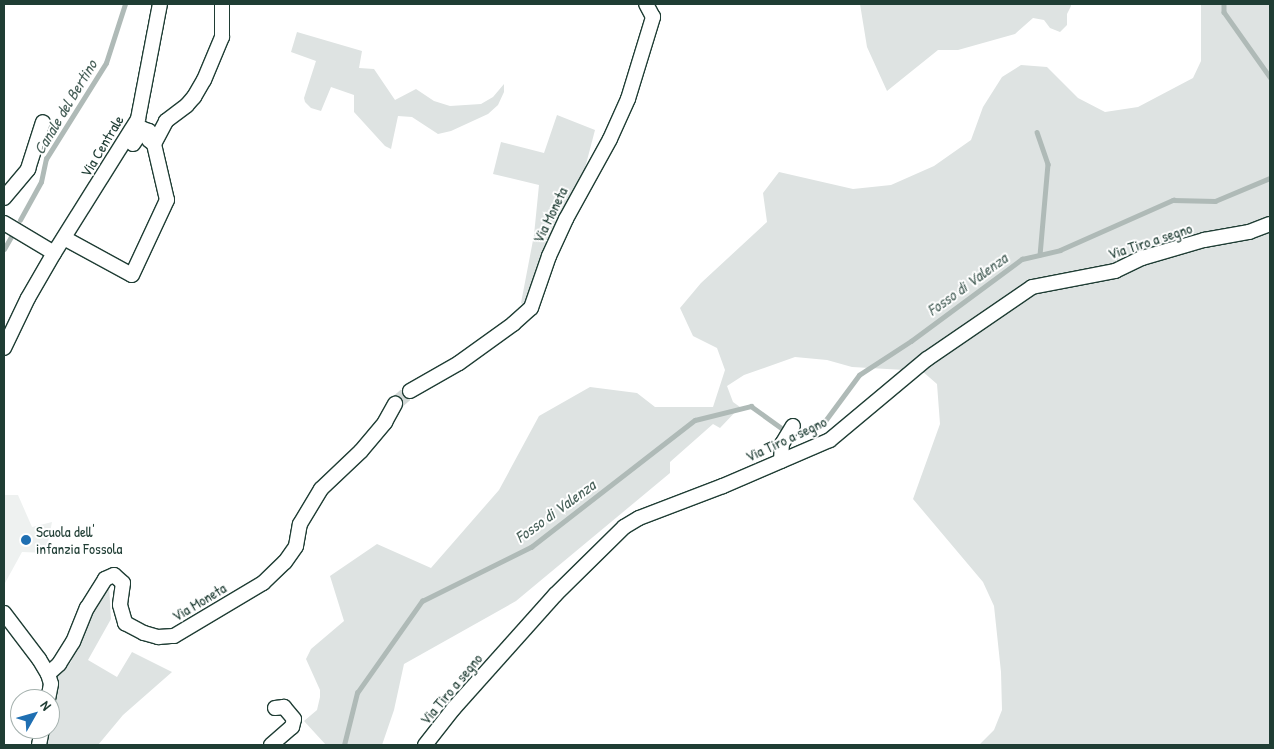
<!DOCTYPE html>
<html>
<head>
<meta charset="utf-8">
<style>
  body { margin:0 }
  #map { position:relative; width:1274px; height:749px; overflow:hidden; background:#fff; font-family:"Patrick Hand",sans-serif }
  div>[style] { position:absolute }
  .built>* { inset:0; background:#eef1f0 }
  .green>* { inset:0; background:#dee3e2 }
  .stream>* { height:4.5px; margin:-2.25px; padding:0 2.25px; transform-origin:2.25px; border-radius:2.25px; background:#afbab7 }
  .minor-tunnel>* { height:14px; margin-top:-7px; transform-origin:0; background:repeating-linear-gradient(90deg,#d2d8d6 0 14px,transparent 0 21px) }
  .roads { filter:drop-shadow(1px 0 #1f3d34) drop-shadow(-1px 0 #1f3d34) drop-shadow(0 1px #1f3d34) drop-shadow(0 -1px #1f3d34) }
  .minor>* { height:14px; margin:-7px; padding:0 7px; transform-origin:7px; border-radius:7px; background:#fff }
  .dots>* { width:14px; height:14px; translate:-50% -50%; box-sizing:border-box; border:2px solid #fff; border-radius:50% }
  span { translate:-50% -50%; white-space:nowrap; text-align:center; line-height:1.15; -webkit-text-stroke:4px #fff; paint-order:stroke }
  .street-label { font-size:15px; color:#1f3d34 }
  .poi-label { font-size:15px; color:#1f3d34 }
  .left { translate:0 -50%; text-align:left }
  .water-label { font-size:16px; color:#4a625b; font-style:italic }
  .frame { position:absolute; inset:0; border:5px solid #1f3d34; pointer-events:none }
  .north { position:absolute; left:10px; top:689px; width:50px; height:50px; box-sizing:border-box; background:#fff; border:1px solid #a5b1ae; border-radius:50%; rotate:52deg; font-size:14px; font-weight:700; line-height:20px; text-align:center; color:#1f3d34 }
  .north::after { content:''; display:block; margin:auto; width:18px; height:22px; background:#1f6fb2; clip-path:polygon(50% 0,100% 100%,50% 72%,0 100%) }
</style>
</head>
<body>
<div id="map">
  <div class="built">
    <div style="clip-path:polygon(4px 495px,18px 495px,32px 527px,52px 522px,46px 553px,22px 552px,5px 583px)"></div>
  </div>
  <div class="green">
    <div style="clip-path:polygon(860px 4px,1071px 4px,1071px 6px,1067px 14px,1067px 25px,1060px 32px,1050px 28px,1044px 20px,1033px 18px,1015px 34px,958px 50px,938px 50px,887px 91px,867px 47px)"></div>
    <div style="clip-path:polygon(1201px 4px,1270px 4px,1270px 745px,979px 745px,994px 730px,1002px 710px,1001px 672px,994px 606px,983px 582px,913px 499px,940px 424px,937px 384px,922px 371px,852px 367px,827px 360px,795px 357px,744px 375px,727px 386px,733px 402px,740px 407px,720px 428px,713px 424px,670px 462px,670px 473px,516px 601px,404px 664px,394px 710px,382px 745px,326px 745px,304px 721px,317px 710px,320px 697px,320px 690px,306px 659px,311px 649px,344px 621px,330px 576px,377px 544px,431px 568px,499px 490px,539px 416px,590px 387px,637px 393px,655px 407px,713px 407px,725px 370px,717px 348px,693px 336px,680px 308px,701px 283px,767px 222px,763px 193px,779px 172px,853px 189px,891px 185px,934px 166px,971px 140px,983px 107px,1002px 77px,1021px 65px,1047px 67px,1078px 98px,1105px 112px,1138px 107px,1193px 78px,1201px 61px)"></div>
    <div style="clip-path:polygon(297px 32px,362px 51px,359px 68px,374px 69px,395px 100px,416px 89px,434px 101px,450px 106px,481px 104px,493px 97px,504px 84px,504px 92px,498px 105px,488px 114px,451px 131px,438px 134px,412px 117px,398px 116px,391px 149px,385px 146px,354px 112px,354px 95px,331px 87px,321px 111px,311px 108px,305px 102px,304px 98px,316px 61px,291px 52px)"></div>
    <div style="clip-path:polygon(557px 115px,595px 130px,584px 172px,553px 231px,525px 306px,521px 303px,534px 235px,539px 185px,493px 174px,501px 142px,544px 153px)"></div>
    <div style="clip-path:polygon(109px 585px,111px 619px,88px 660px,117px 677px,132px 652px,172px 672px,123px 715px,98px 745px,45px 745px,58px 676px,71px 662px,89px 612px)"></div>
  </div>
  <div class="stream">
    <div style="left:1224px;top:4px;width:8px;rotate:90deg"></div>
    <div style="left:1224px;top:12px;width:80px;rotate:54.7deg"></div>
    <div style="left:1037px;top:132px;width:34px;rotate:71deg"></div>
    <div style="left:1048px;top:164px;width:91px;rotate:95deg"></div>
    <div style="left:20px;top:220px;width:43px;rotate:-61.1deg"></div>
    <div style="left:41px;top:182px;width:24px;rotate:-78deg"></div>
    <div style="left:46px;top:159px;width:113px;rotate:-58deg"></div>
    <div style="left:106px;top:63px;width:62px;rotate:-72.1deg"></div>
    <div style="left:4px;top:249px;width:16px;rotate:-60deg"></div>
    <div style="left:792px;top:433px;width:7px"></div>
    <div style="left:799px;top:433px;width:24px;rotate:-19deg"></div>
    <div style="left:822px;top:425px;width:62px;rotate:-53.5deg"></div>
    <div style="left:859px;top:375px;width:62px;rotate:-33.2deg"></div>
    <div style="left:911px;top:341px;width:138px;rotate:-36.5deg"></div>
    <div style="left:1022px;top:259px;width:39px;rotate:-13deg"></div>
    <div style="left:1060px;top:250px;width:124px;rotate:-23.9deg"></div>
    <div style="left:1173px;top:200px;width:42px;rotate:1.4deg"></div>
    <div style="left:1215px;top:201px;width:60px;rotate:-22.7deg"></div>
    <div style="left:344px;top:745px;width:54px;rotate:-76deg"></div>
    <div style="left:357px;top:693px;width:113px;rotate:-54.8deg"></div>
    <div style="left:422px;top:601px;width:122px;rotate:-26.4deg"></div>
    <div style="left:531px;top:547px;width:207px;rotate:-37.8deg"></div>
    <div style="left:695px;top:420px;width:58px;rotate:-14deg"></div>
    <div style="left:751px;top:406px;width:44px;rotate:35.8deg"></div>
  </div>
  <div class="minor-tunnel">
    <div style="left:395px;top:404px;width:20px;rotate:-41deg"></div>
  </div>
  <div class="roads">
    <div class="minor">
      <div style="left:133px;top:144px;width:18px;rotate:-56deg"></div>
      <div style="left:143px;top:129px;width:6px;rotate:18deg"></div>
      <div style="left:149px;top:131px;width:9px;rotate:90deg"></div>
      <div style="left:149px;top:140px;width:6px;rotate:39deg"></div>
      <div style="left:154px;top:144px;width:26px;rotate:-62deg"></div>
      <div style="left:166px;top:121px;width:26px;rotate:-37deg"></div>
      <div style="left:187px;top:105px;width:11px;rotate:-49deg"></div>
      <div style="left:194px;top:97px;width:20px;rotate:-60deg"></div>
      <div style="left:204px;top:80px;width:47px;rotate:-67.3deg"></div>
      <div style="left:222px;top:37px;width:33px;rotate:-90deg"></div>
      <div style="left:4px;top:198px;width:38px;rotate:-50deg"></div>
      <div style="left:28px;top:169px;width:49px;rotate:-72.3deg"></div>
      <div style="left:4px;top:223px;width:58px;rotate:31deg"></div>
      <div style="left:64px;top:238px;width:77px;rotate:28.6deg"></div>
      <div style="left:132px;top:275px;width:83px;rotate:-65deg"></div>
      <div style="left:167px;top:200px;width:57px;rotate:-103.1deg"></div>
      <div style="left:4px;top:348px;width:55px;rotate:-64.4deg"></div>
      <div style="left:28px;top:298px;width:52px;rotate:-60deg"></div>
      <div style="left:54px;top:253px;width:158px;rotate:-57.9deg"></div>
      <div style="left:138px;top:119px;width:117px;rotate:-79.2deg"></div>
      <div style="left:410px;top:391px;width:56px;rotate:-29.7deg"></div>
      <div style="left:459px;top:363px;width:67px;rotate:-35.8deg"></div>
      <div style="left:513px;top:324px;width:24px;rotate:-42deg"></div>
      <div style="left:531px;top:308px;width:55px;rotate:-70.9deg"></div>
      <div style="left:549px;top:256px;width:41px;rotate:-65.3deg"></div>
      <div style="left:566px;top:219px;width:91px;rotate:-61.2deg"></div>
      <div style="left:610px;top:139px;width:44px;rotate:-65.8deg"></div>
      <div style="left:628px;top:99px;width:86px;rotate:-73deg"></div>
      <div style="left:653px;top:17px;width:15px;rotate:-118deg"></div>
      <div style="left:781px;top:461px;width:17px;rotate:-87deg"></div>
      <div style="left:782px;top:444px;width:21px;rotate:-59deg"></div>
      <div style="left:4px;top:613px;width:58px;rotate:52.7deg"></div>
      <div style="left:39px;top:659px;width:17px;rotate:59deg"></div>
      <div style="left:48px;top:674px;width:10px;rotate:73deg"></div>
      <div style="left:51px;top:684px;width:15px;rotate:101deg"></div>
      <div style="left:48px;top:674px;width:15px;rotate:-42deg"></div>
      <div style="left:59px;top:664px;width:26px;rotate:-58deg"></div>
      <div style="left:73px;top:642px;width:37px;rotate:-68deg"></div>
      <div style="left:87px;top:608px;width:34px;rotate:-58deg"></div>
      <div style="left:105px;top:579px;width:10px;rotate:-24deg"></div>
      <div style="left:114px;top:575px;width:12px;rotate:42deg"></div>
      <div style="left:123px;top:583px;width:22px;rotate:98deg"></div>
      <div style="left:120px;top:605px;width:19px;rotate:74deg"></div>
      <div style="left:125px;top:623px;width:21px;rotate:28deg"></div>
      <div style="left:144px;top:633px;width:15px;rotate:16deg"></div>
      <div style="left:158px;top:637px;width:16px;rotate:-4deg"></div>
      <div style="left:174px;top:636px;width:104px;rotate:-30.8deg"></div>
      <div style="left:263px;top:583px;width:30px;rotate:-44deg"></div>
      <div style="left:285px;top:562px;width:19px;rotate:-55deg"></div>
      <div style="left:296px;top:546px;width:22px;rotate:-80deg"></div>
      <div style="left:300px;top:524px;width:41px;rotate:-59deg"></div>
      <div style="left:321px;top:489px;width:55px;rotate:-43.5deg"></div>
      <div style="left:361px;top:451px;width:38px;rotate:-50deg"></div>
      <div style="left:385px;top:422px;width:21px;rotate:-61deg"></div>
      <div style="left:39px;top:745px;width:16px;rotate:-79deg"></div>
      <div style="left:271px;top:745px;width:28px;rotate:-41deg"></div>
      <div style="left:292px;top:727px;width:8px;rotate:-76deg"></div>
      <div style="left:294px;top:719px;width:16px;rotate:-130deg"></div>
      <div style="left:284px;top:707px;width:9px;rotate:174deg"></div>
      <div style="left:425px;top:745px;width:47px;rotate:-51.9deg"></div>
      <div style="left:454px;top:708px;width:152px;rotate:-48.2deg"></div>
      <div style="left:555px;top:595px;width:97px;rotate:-44.6deg"></div>
      <div style="left:624px;top:527px;width:17px;rotate:-31deg"></div>
      <div style="left:639px;top:518px;width:90px;rotate:-20.9deg"></div>
      <div style="left:723px;top:486px;width:116px;rotate:-23.3deg"></div>
      <div style="left:830px;top:440px;width:126px;rotate:-39.9deg"></div>
      <div style="left:927px;top:359px;width:127px;rotate:-34.4deg"></div>
      <div style="left:1032px;top:287px;width:85px;rotate:-10.9deg"></div>
      <div style="left:1115px;top:271px;width:30px;rotate:-26deg"></div>
      <div style="left:1142px;top:258px;width:65px;rotate:-16.2deg"></div>
      <div style="left:1204px;top:240px;width:46px;rotate:-10.1deg"></div>
      <div style="left:1249px;top:232px;width:22px;rotate:-21deg"></div>
    </div>
  </div>
  <div class="dots">
    <div style="left:26px;top:540px;background:#1f6fb2"></div>
  </div>
  <div class="street-label">
    <span style="left:102px;top:146px;rotate:-59deg">Via Centrale</span>
    <span style="left:550px;top:215px;rotate:-64deg">Via Moneta</span>
    <span style="left:1150px;top:241px;rotate:-18deg">Via Tiro a segno</span>
    <span style="left:786px;top:439px;rotate:-25deg">Via Tiro a segno</span>
    <span style="left:199px;top:602px;rotate:-31deg">Via Moneta</span>
    <span style="left:451px;top:689px;rotate:-50deg">Via Tiro a segno</span>
  </div>
  <div class="poi-label">
    <span class="left" style="left:36px;top:540px">Scuola dell'<br>infanzia Fossola</span>
  </div>
  <div class="water-label">
    <span style="left:65px;top:107px;rotate:-59deg">Canale del Bertino</span>
    <span style="left:967px;top:284px;rotate:-36deg">Fosso di Valenza</span>
    <span style="left:555px;top:511px;rotate:-36deg">Fosso di Valenza</span>
  </div>
  <div class="frame"></div>
  <div class="north">N</div>
</div>
</body>
</html>
